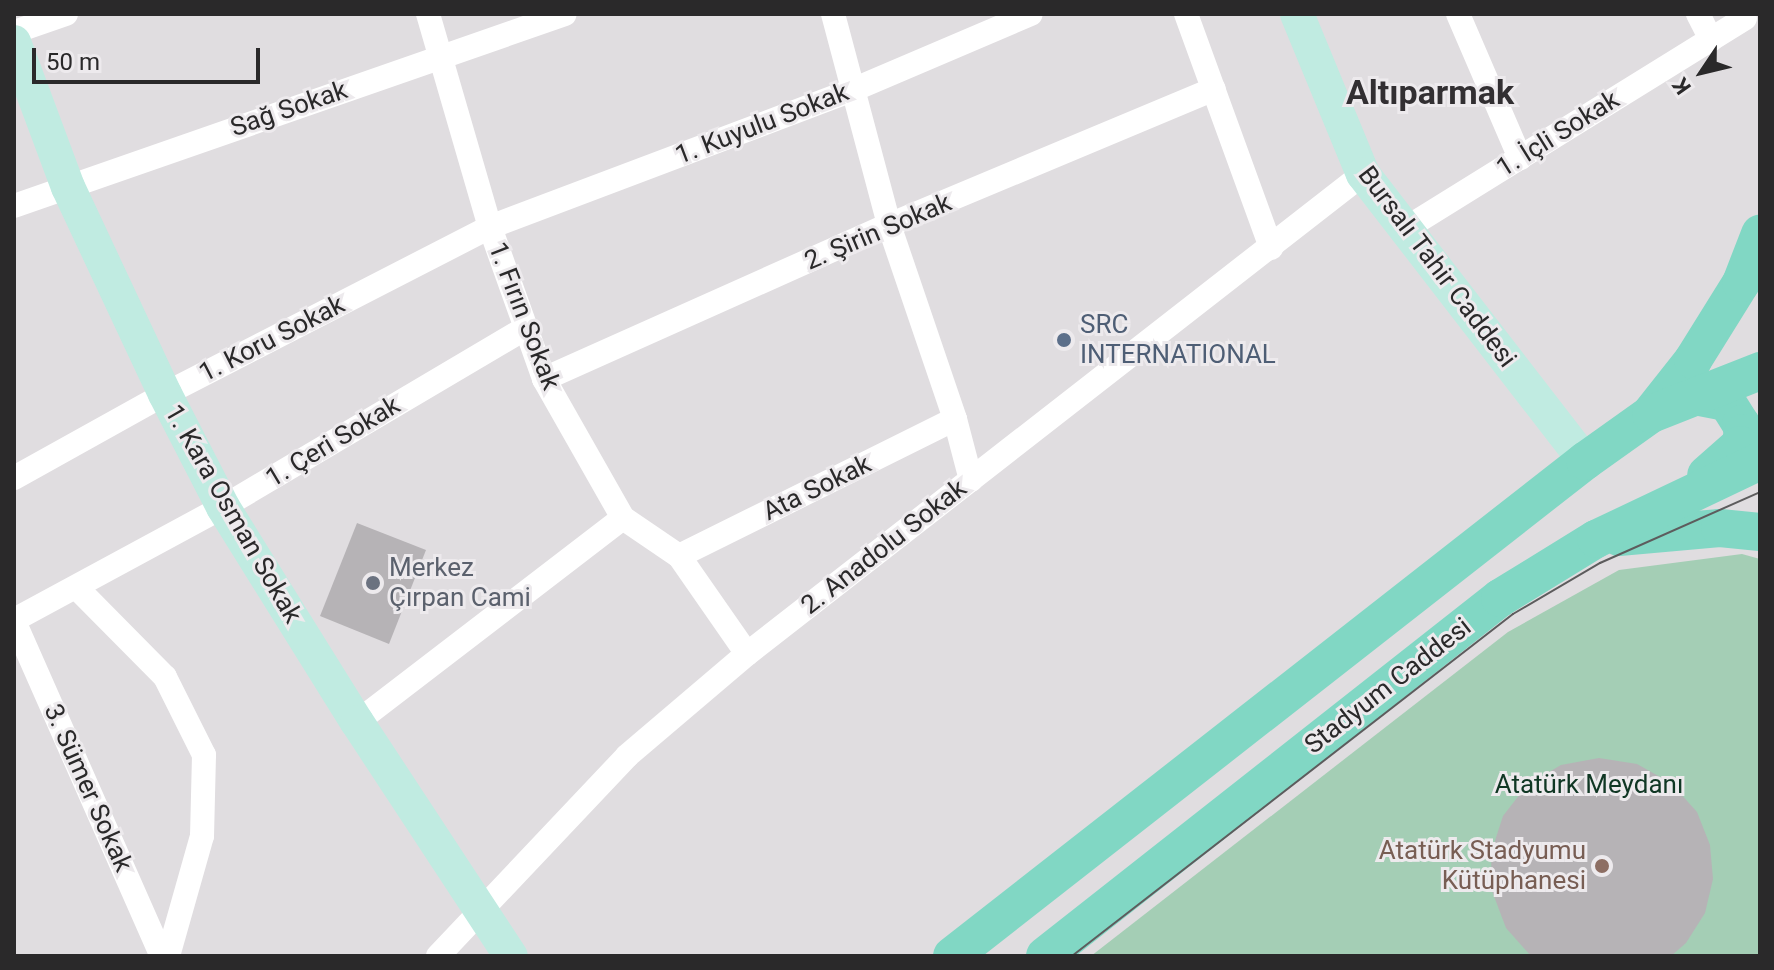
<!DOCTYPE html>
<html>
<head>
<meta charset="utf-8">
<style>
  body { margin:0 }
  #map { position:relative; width:1774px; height:970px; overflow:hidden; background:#e0dde0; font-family:Roboto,sans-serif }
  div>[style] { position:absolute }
  .green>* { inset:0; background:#a4ceb5 }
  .building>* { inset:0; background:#b6b3b6 }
  .street>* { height:24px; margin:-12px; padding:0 12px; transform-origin:12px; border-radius:12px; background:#fff }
  .secondary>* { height:34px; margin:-17px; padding:0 17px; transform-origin:17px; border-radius:17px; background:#c0ebe1 }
  .primary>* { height:38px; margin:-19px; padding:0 19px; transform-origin:19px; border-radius:19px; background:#81d7c4 }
  .tram>* { height:2px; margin:-1px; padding:0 1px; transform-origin:1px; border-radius:1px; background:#5d5c5d }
  .dots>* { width:22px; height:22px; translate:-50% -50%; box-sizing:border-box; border:4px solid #edeaed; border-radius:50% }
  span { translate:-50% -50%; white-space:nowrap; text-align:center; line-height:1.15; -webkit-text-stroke:6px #edeaed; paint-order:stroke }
  .street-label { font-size:26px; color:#2a292a }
  .service-label { font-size:26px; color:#4e5e75 }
  .left { translate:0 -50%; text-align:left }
  .worship-label { font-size:26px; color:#5b616d }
  .park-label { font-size:26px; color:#103724 }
  .education-label { font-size:26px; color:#785e54 }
  .right { translate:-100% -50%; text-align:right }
  .district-label { font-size:34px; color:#322f32; font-weight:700 }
  .frame { position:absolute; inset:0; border:16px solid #2a292a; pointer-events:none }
  .north { position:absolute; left:1662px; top:32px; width:80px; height:80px; -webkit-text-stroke:6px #edeaed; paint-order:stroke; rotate:235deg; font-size:22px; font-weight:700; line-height:32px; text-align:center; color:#2a292a }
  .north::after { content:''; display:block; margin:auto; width:28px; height:36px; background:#2a292a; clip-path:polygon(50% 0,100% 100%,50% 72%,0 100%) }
  .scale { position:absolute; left:32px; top:48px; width:228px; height:36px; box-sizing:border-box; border:4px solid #2a292a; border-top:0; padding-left:10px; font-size:24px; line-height:28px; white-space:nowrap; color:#2a292a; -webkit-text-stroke:6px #edeaed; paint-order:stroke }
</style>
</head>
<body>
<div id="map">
  <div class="green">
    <div style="clip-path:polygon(1742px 554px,1760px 559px,1760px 956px,1091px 956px,1508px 632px,1619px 570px)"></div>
  </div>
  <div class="building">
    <div style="clip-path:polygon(357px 523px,426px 550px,389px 644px,320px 616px)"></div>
    <div style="clip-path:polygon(1599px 758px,1637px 764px,1671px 783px,1697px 812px,1710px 845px,1713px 879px,1705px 913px,1686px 943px,1671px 956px,1531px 956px,1506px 928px,1492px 891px,1491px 853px,1503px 816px,1527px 785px,1561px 765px)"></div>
  </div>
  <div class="street">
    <div style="left:428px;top:14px;width:222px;rotate:73.8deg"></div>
    <div style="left:490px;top:227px;width:161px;rotate:70.4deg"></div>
    <div style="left:544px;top:379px;width:160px;rotate:60.4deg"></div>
    <div style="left:623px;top:518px;width:68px;rotate:34.2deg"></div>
    <div style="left:679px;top:556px;width:119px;rotate:55.2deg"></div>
    <div style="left:833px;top:14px;width:218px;rotate:75.1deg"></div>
    <div style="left:889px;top:225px;width:205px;rotate:71.2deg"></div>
    <div style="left:955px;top:419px;width:63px;rotate:75.3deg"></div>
    <div style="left:1186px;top:14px;width:249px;rotate:70deg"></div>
    <div style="left:1458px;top:14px;width:157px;rotate:66.7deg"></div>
    <div style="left:1698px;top:14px;width:29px;rotate:63deg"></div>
    <div style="left:14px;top:32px;width:55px;rotate:-19.1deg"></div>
    <div style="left:14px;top:206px;width:583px;rotate:-19.21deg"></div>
    <div style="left:1405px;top:229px;width:400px;rotate:-31.8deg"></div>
    <div style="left:544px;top:379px;width:378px;rotate:-24.1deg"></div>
    <div style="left:889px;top:225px;width:352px;rotate:-22.7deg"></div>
    <div style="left:14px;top:478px;width:173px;rotate:-29.1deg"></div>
    <div style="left:165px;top:394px;width:365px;rotate:-27.2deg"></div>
    <div style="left:490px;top:227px;width:390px;rotate:-20.7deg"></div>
    <div style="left:855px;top:89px;width:191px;rotate:-23.1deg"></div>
    <div style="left:679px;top:556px;width:308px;rotate:-26.4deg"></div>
    <div style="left:77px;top:588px;width:125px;rotate:45.3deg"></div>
    <div style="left:165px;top:677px;width:87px;rotate:63.4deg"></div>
    <div style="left:204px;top:755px;width:81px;rotate:91.4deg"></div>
    <div style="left:202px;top:836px;width:125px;rotate:105.8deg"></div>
    <div style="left:14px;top:620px;width:238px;rotate:-28.4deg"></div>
    <div style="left:223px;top:507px;width:350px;rotate:-30.6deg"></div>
    <div style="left:14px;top:621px;width:366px;rotate:66.2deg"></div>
    <div style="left:357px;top:722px;width:335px;rotate:-37.5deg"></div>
    <div style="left:438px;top:956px;width:275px;rotate:-46.6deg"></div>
    <div style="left:627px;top:756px;width:157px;rotate:-40.4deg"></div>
    <div style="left:747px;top:654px;width:781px;rotate:-37.93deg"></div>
  </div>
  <div class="secondary">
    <div style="left:1297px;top:14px;width:173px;rotate:67.6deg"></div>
    <div style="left:1363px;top:174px;width:363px;rotate:52.3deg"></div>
    <div style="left:14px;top:42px;width:155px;rotate:69.6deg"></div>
    <div style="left:68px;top:187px;width:229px;rotate:64.9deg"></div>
    <div style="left:165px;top:394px;width:127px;rotate:62.8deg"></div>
    <div style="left:223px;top:507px;width:253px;rotate:58.1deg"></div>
    <div style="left:357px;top:722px;width:280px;rotate:56.7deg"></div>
  </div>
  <div class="primary">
    <div style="left:1695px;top:396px;width:33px;rotate:11deg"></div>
    <div style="left:1727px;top:402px;width:26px;rotate:58deg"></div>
    <div style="left:1741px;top:424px;width:9px;rotate:77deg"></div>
    <div style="left:1743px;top:433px;width:12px;rotate:104deg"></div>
    <div style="left:1740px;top:445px;width:45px;rotate:138.6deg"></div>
    <div style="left:1652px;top:412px;width:66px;rotate:-51.7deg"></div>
    <div style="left:1693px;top:360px;width:91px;rotate:-58.1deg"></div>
    <div style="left:1741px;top:283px;width:53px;rotate:-68.8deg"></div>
    <div style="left:1619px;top:537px;width:101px;rotate:-5.1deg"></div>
    <div style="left:1720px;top:528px;width:40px;rotate:5.7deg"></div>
    <div style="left:952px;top:956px;width:804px;rotate:-38.03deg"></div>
    <div style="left:1585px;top:461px;width:81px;rotate:-35.5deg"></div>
    <div style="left:1651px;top:414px;width:117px;rotate:-21.5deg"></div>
    <div style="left:1045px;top:956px;width:579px;rotate:-38.2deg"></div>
    <div style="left:1500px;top:598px;width:113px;rotate:-31.6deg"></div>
    <div style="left:1596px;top:539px;width:182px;rotate:-25.4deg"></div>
  </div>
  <div class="tram">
    <div style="left:1072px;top:956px;width:558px;rotate:-37.79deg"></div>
    <div style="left:1513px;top:614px;width:101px;rotate:-30.4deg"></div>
    <div style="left:1600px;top:563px;width:175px;rotate:-23.9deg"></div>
  </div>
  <div class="dots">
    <div style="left:1064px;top:340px;background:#5c6f8a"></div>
    <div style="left:373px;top:583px;background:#6b7280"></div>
    <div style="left:1602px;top:866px;background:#8d6e63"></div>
  </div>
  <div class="street-label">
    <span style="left:289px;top:109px;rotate:-19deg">Sağ Sokak</span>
    <span style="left:762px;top:124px;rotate:-21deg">1. Kuyulu Sokak</span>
    <span style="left:1558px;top:134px;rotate:-32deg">1. İçli Sokak</span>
    <span style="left:878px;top:232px;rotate:-23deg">2. Şirin Sokak</span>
    <span style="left:1437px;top:267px;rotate:53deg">Bursalı Tahir Caddesi</span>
    <span style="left:524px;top:316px;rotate:69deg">1. Fırın Sokak</span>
    <span style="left:272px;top:339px;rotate:-27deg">1. Koru Sokak</span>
    <span style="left:333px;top:442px;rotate:-31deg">1. Çeri Sokak</span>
    <span style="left:817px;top:488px;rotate:-26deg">Ata Sokak</span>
    <span style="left:233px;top:514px;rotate:60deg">1. Kara Osman Sokak</span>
    <span style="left:884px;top:547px;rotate:-38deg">2. Anadolu Sokak</span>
    <span style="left:1388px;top:686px;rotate:-38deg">Stadyum Caddesi</span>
    <span style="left:88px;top:788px;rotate:66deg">3. Sümer Sokak</span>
  </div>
  <div class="service-label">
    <span class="left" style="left:1080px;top:340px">SRC<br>INTERNATIONAL</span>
  </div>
  <div class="worship-label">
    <span class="left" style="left:389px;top:583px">Merkez<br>Çırpan Cami</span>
  </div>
  <div class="park-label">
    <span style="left:1589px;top:785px">Atatürk Meydanı</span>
  </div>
  <div class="education-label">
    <span class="right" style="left:1586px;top:866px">Atatürk Stadyumu<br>Kütüphanesi</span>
  </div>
  <div class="district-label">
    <span style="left:1430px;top:93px">Altıparmak</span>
  </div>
  <div class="frame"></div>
  <div class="north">K</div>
  <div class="scale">50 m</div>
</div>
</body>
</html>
